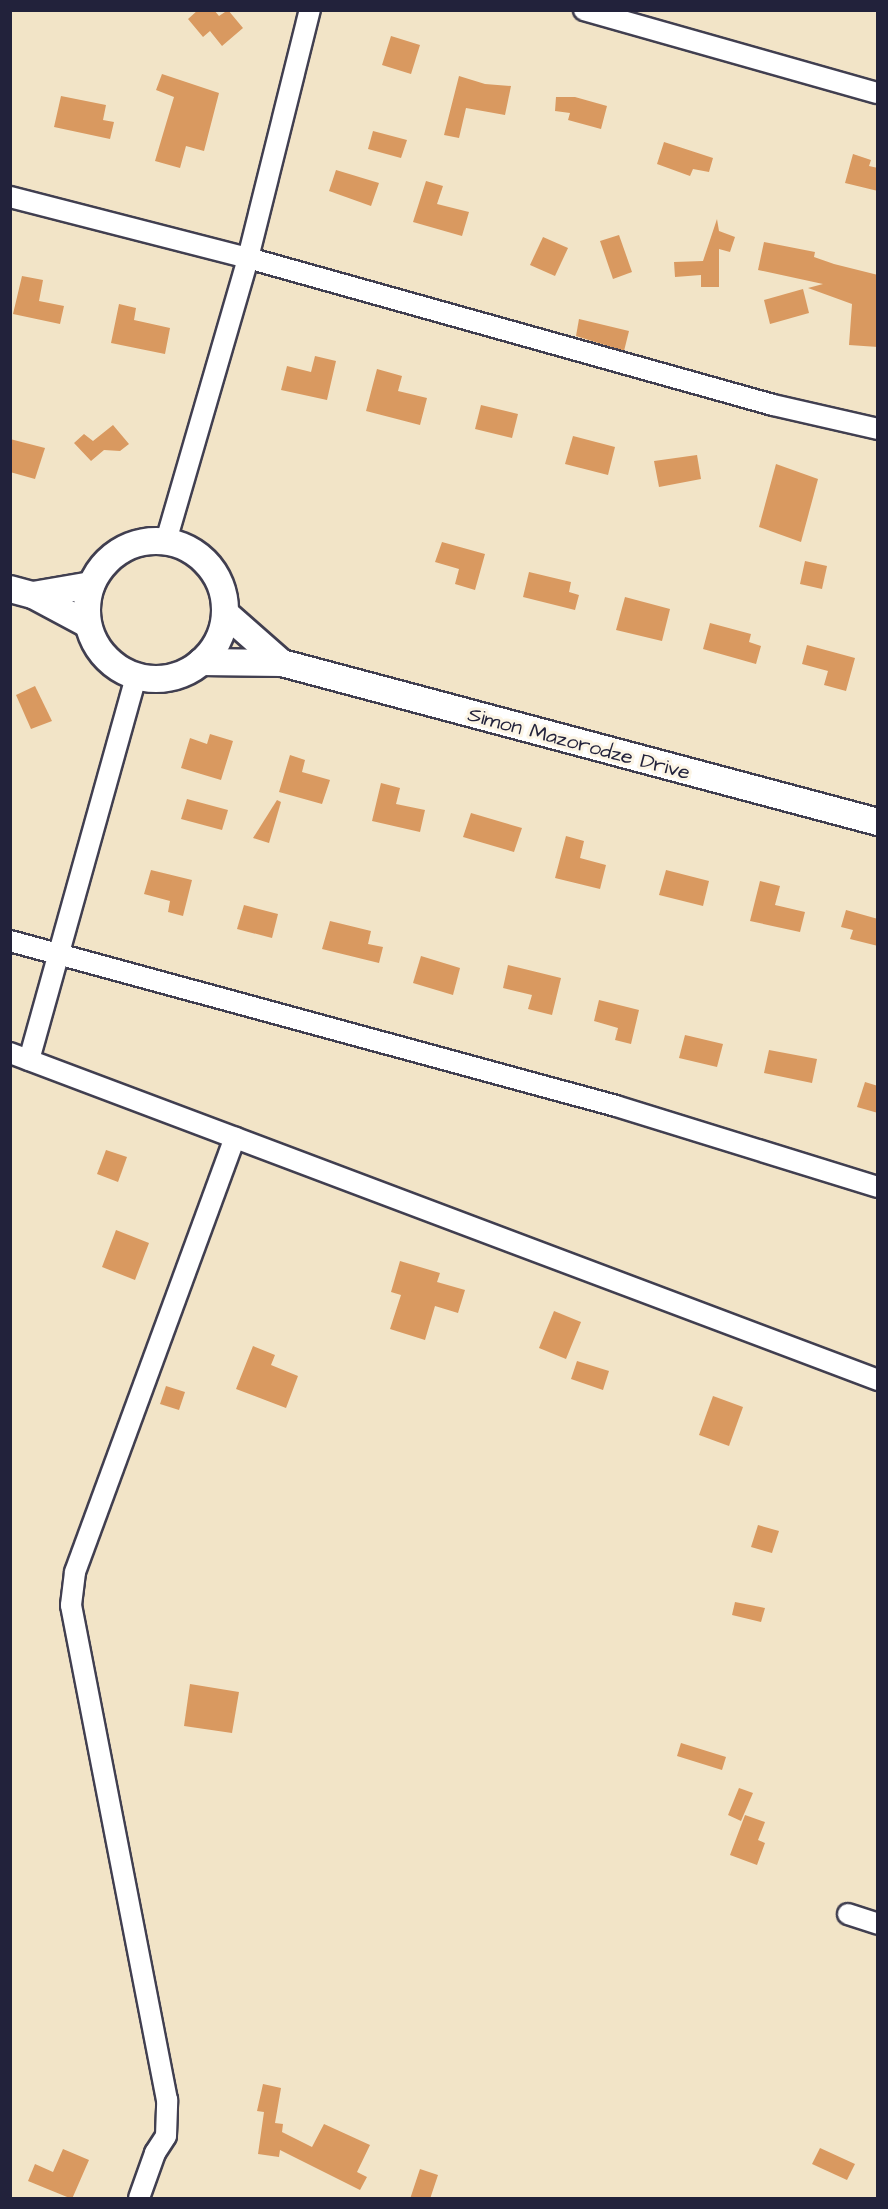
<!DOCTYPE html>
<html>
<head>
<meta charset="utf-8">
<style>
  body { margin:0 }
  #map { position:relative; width:888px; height:2209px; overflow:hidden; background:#f2e4c7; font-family:"Architects Daughter",sans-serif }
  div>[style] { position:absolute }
  .building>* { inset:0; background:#d99960 }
  .roads { filter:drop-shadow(2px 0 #413f50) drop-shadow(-2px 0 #413f50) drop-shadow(0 2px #413f50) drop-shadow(0 -2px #413f50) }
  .minor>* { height:20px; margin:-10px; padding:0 10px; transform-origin:10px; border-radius:10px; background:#fff }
  .tertiary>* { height:26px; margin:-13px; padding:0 13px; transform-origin:13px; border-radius:13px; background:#fff }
  .tertiary>.ring { margin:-13px; padding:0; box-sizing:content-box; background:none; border:26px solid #fff; border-radius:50% }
  span { translate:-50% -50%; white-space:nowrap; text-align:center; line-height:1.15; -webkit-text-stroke:6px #fcf5e5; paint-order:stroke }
  .street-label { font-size:21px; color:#22223b }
  .frame { position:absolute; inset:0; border:12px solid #22223b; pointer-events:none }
</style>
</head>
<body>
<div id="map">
  <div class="building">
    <div style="clip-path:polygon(198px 10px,214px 10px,219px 16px,228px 10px,243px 28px,222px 46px,210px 31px,203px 37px,188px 19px)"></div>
    <div style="clip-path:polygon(391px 36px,420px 45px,411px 74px,382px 65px)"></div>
    <div style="clip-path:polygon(162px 74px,219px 93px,204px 151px,186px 146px,180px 168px,155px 161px,174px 97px,156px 90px)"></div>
    <div style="clip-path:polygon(459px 76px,485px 84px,511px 86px,505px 115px,466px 108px,459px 138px,444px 135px)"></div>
    <div style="clip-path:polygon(61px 96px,106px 105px,103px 120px,114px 122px,110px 139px,54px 127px)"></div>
    <div style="clip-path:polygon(556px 97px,575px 97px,607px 106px,601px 129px,568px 120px,570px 113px,555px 111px)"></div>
    <div style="clip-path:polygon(373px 131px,407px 140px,401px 158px,368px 149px)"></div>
    <div style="clip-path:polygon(664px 142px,713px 158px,709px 172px,693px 169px,690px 176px,657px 164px)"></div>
    <div style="clip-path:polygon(853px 154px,871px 160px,869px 166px,878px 168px,878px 191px,845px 183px)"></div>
    <div style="clip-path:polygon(336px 170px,379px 183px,371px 206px,329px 191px)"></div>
    <div style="clip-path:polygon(426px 181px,443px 186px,437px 204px,469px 212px,462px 236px,413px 222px)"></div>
    <div style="clip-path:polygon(717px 219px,719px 231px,735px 237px,730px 252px,719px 249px,719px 287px,701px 287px,701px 275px,675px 277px,674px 262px,703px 261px)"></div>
    <div style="clip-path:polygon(619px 235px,632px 272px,613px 279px,600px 241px)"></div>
    <div style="clip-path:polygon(543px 237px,568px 248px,555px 276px,530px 265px)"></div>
    <div style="clip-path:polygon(764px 242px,815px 252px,814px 257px,834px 264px,878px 275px,878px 347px,849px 345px,852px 304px,808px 288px,823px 284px,758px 270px)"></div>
    <div style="clip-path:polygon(22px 276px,43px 280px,39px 301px,64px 306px,60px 324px,13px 314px)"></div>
    <div style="clip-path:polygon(803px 289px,809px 313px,770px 324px,764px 300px)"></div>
    <div style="clip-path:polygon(119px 304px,136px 308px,134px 320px,170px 328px,165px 354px,111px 343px)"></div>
    <div style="clip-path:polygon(579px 319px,629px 331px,624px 351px,576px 336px)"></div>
    <div style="clip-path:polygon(315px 356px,336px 361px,327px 400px,281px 390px,287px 366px,311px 372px)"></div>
    <div style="clip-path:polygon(377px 369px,402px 376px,398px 391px,427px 398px,420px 425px,366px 411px)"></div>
    <div style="clip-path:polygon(481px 405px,518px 414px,512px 438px,475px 429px)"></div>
    <div style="clip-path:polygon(113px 425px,129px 444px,120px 451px,104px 450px,91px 461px,74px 443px,84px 434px,93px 441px)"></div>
    <div style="clip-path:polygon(573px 436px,615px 447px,608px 475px,565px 464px)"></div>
    <div style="clip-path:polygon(10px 439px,45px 448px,35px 479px,10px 472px)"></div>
    <div style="clip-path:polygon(697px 455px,701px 479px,659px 487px,654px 461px)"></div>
    <div style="clip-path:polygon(776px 464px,818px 479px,801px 542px,759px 527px)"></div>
    <div style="clip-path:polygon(442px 542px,485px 554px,475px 590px,455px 584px,459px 569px,435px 562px)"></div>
    <div style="clip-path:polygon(805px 561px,827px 566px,822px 589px,800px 584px)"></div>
    <div style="clip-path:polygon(529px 572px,571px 582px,569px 592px,579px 595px,575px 610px,523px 597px)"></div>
    <div style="clip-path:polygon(625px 597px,670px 609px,662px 641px,616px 630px)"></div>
    <div style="clip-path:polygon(710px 623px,751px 634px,749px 642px,761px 646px,756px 664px,703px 649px)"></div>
    <div style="clip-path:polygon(807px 645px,855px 658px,846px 691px,824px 685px,828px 671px,802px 664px)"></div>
    <div style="clip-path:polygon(35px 686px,52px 721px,31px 729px,16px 695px)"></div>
    <div style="clip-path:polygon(210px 734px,233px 741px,221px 780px,181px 768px,190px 738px,207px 744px)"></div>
    <div style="clip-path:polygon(290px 755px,305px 760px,302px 772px,330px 780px,322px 804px,279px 792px)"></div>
    <div style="clip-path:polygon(381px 783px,400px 788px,396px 804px,425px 810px,420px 832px,372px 821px)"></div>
    <div style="clip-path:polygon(187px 799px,228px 810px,222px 830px,181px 819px)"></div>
    <div style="clip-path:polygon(277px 800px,281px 802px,269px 843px,253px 838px)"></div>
    <div style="clip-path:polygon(471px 813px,522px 828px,514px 852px,463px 837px)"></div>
    <div style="clip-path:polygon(566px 836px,584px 841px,580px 858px,606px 865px,600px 889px,555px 878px)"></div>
    <div style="clip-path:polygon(151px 870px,192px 880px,183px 916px,168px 912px,170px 901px,144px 894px)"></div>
    <div style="clip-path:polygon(666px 870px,709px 881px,703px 906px,659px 895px)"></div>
    <div style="clip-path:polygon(760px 881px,780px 886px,775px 905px,805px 912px,800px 932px,750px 921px)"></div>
    <div style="clip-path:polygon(244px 905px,278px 914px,272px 938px,237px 929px)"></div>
    <div style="clip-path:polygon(846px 910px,878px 919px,878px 946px,850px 939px,853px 930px,841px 927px)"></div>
    <div style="clip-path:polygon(330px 921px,371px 931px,368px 944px,383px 947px,379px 963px,322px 949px)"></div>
    <div style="clip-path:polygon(421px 956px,460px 968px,453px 995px,413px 983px)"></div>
    <div style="clip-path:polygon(508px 965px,561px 978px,552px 1015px,528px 1009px,532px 995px,503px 988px)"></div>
    <div style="clip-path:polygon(599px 1000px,639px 1010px,631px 1044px,615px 1040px,618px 1028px,594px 1021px)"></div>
    <div style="clip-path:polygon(685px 1035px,723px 1044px,717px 1067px,679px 1058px)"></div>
    <div style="clip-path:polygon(769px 1050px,817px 1059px,812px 1083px,764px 1073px)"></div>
    <div style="clip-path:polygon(865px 1082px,878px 1086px,878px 1113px,857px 1107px)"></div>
    <div style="clip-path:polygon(106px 1150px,127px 1157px,118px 1182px,97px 1174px)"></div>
    <div style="clip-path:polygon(116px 1230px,149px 1243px,135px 1280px,102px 1267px)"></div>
    <div style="clip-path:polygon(400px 1261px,440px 1273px,437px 1282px,465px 1290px,458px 1313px,435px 1306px,425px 1340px,390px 1329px,401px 1295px,391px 1292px)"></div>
    <div style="clip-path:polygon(554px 1311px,581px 1322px,566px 1359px,539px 1348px)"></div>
    <div style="clip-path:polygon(253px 1346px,275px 1355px,271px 1365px,298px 1376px,286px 1408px,236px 1389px)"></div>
    <div style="clip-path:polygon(577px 1361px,609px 1371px,603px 1390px,571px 1379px)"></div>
    <div style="clip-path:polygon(166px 1386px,185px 1392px,179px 1410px,160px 1404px)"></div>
    <div style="clip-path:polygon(713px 1396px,743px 1407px,729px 1446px,699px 1435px)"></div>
    <div style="clip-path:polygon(758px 1525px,779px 1531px,772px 1553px,751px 1547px)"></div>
    <div style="clip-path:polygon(735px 1602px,765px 1608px,761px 1622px,732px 1615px)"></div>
    <div style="clip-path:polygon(190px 1684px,239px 1692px,232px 1733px,184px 1726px)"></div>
    <div style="clip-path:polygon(681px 1743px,726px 1757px,722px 1770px,677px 1756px)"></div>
    <div style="clip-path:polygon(739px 1788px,753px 1793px,741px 1821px,728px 1815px)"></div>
    <div style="clip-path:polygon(745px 1815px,765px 1822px,758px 1840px,765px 1843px,757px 1865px,730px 1855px)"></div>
    <div style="clip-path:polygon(263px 2084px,281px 2088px,275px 2123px,283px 2124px,282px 2132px,312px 2147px,324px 2124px,370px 2145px,357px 2172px,367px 2177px,360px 2190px,280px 2150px,279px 2157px,258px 2154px,264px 2112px,257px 2111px)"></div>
    <div style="clip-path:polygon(820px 2148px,855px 2164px,847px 2180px,812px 2164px)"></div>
    <div style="clip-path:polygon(63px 2149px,89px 2160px,72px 2199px,28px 2181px,35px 2164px,53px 2172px)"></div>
    <div style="clip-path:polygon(420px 2169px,438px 2175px,430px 2199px,410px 2199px)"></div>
  </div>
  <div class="roads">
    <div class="minor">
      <div style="left:584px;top:10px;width:305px;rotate:15.8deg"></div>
      <div style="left:10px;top:197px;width:246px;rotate:14.4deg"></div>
      <div style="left:248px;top:258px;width:545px;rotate:15.64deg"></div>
      <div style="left:773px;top:405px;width:108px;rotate:12.9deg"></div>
      <div style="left:166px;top:541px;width:295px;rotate:-73.8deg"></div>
      <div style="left:248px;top:258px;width:256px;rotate:-76deg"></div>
      <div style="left:10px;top:941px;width:628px;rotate:15.23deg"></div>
      <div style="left:616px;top:1106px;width:274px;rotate:17.2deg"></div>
      <div style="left:10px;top:1053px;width:928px;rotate:20.64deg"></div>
      <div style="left:29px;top:1060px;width:399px;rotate:-74.4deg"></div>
      <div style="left:848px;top:1914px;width:32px;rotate:18deg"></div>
      <div style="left:139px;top:2198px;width:48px;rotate:-70.4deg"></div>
      <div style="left:155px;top:2153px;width:20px;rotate:-57deg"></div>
      <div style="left:166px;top:2136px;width:36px;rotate:-88deg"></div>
      <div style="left:167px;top:2100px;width:504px;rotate:-100.98deg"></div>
      <div style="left:71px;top:1605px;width:33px;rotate:-83deg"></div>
      <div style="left:75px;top:1572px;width:463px;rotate:-69.8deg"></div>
    </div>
    <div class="tertiary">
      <div class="ring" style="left:87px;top:541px;width:112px;height:112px"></div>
      <div style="left:10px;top:589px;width:24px;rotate:15deg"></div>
      <div style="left:33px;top:595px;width:61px;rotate:28.2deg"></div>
      <div style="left:33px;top:595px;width:59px;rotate:-9.8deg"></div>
      <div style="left:225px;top:613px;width:76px;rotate:41.3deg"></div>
      <div style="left:201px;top:662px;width:81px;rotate:0.7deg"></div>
      <div style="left:282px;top:663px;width:617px;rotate:14.94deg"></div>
    </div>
  </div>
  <div class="street-label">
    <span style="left:579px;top:744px;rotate:15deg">Simon Mazorodze Drive</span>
  </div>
  <div class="frame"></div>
</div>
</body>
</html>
